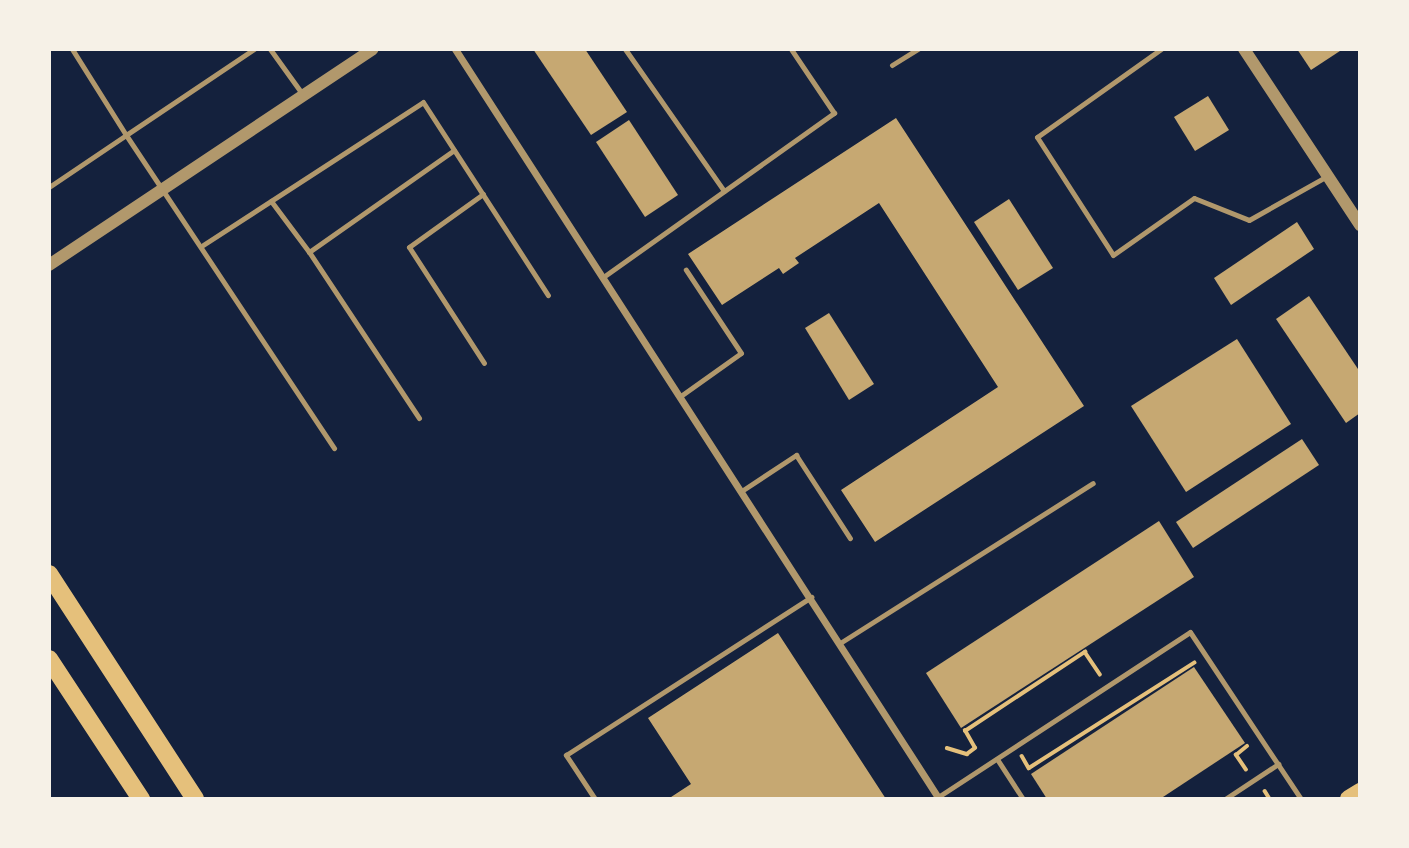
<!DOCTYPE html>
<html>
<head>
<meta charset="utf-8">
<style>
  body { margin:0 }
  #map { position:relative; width:1409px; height:848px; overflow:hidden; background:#14213d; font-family:"Work Sans",sans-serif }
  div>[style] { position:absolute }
  .building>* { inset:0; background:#c6a872 }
  .path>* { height:3.5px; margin:-1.75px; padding:0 1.75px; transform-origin:1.75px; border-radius:1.75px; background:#e5c07b }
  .service>* { height:5px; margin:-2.5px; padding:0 2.5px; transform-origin:2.5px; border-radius:2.5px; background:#b1986c }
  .minor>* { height:7px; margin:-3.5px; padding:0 3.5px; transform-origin:3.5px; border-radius:3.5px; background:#b1986c }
  .tertiary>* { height:12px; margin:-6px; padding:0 6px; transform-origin:6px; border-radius:6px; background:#b1986c }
  .primary>* { height:18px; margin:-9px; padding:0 9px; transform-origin:9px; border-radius:9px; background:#e5c07b }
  span { translate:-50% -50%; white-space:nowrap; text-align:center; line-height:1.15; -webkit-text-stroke:7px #f6f1e7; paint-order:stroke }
  .frame { position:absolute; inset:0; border:51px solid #f6f1e7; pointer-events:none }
</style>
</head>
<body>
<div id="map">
  <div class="building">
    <div style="clip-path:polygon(533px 49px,585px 49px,627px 112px,591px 135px)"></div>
    <div style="clip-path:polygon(1297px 49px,1343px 49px,1311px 70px)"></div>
    <div style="clip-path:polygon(1208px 96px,1229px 130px,1195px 151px,1174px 117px)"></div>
    <div style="clip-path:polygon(896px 118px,1084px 406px,875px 542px,841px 490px,998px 387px,879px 203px,795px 258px,799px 263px,783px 274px,779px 268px,722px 305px,688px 254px)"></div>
    <div style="clip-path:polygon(629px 120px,678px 195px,645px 217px,596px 142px)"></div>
    <div style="clip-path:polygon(1009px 199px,1053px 268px,1018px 290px,974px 222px)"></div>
    <div style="clip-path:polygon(1297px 222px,1314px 249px,1231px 305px,1214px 278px)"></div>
    <div style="clip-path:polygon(1309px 296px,1360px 372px,1360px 413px,1346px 423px,1276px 319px)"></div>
    <div style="clip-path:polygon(829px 313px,874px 384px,849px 400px,805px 328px)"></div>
    <div style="clip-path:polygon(1237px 339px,1291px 424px,1186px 492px,1131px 406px)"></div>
    <div style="clip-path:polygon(1302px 439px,1319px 465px,1193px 548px,1176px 522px)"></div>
    <div style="clip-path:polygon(1159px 521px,1194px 577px,961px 728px,926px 673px)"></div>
    <div style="clip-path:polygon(778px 633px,886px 799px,668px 799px,691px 784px,648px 718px)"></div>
    <div style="clip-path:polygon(1194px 667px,1245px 743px,1160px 799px,1047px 799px,1031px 774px)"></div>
  </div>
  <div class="path">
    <div style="left:947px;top:748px;width:21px;rotate:17deg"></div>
    <div style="left:967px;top:754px;width:10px;rotate:-37deg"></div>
    <div style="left:975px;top:748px;width:20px;rotate:-120deg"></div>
    <div style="left:965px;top:731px;width:144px;rotate:-33.4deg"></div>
    <div style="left:1085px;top:652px;width:27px;rotate:56deg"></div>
    <div style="left:1022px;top:756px;width:14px;rotate:60deg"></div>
    <div style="left:1029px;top:768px;width:196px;rotate:-32.5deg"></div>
    <div style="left:1246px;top:770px;width:18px;rotate:-124deg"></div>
    <div style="left:1236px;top:755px;width:14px;rotate:-39deg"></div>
    <div style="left:1265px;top:791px;width:9px;rotate:58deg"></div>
  </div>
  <div class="service">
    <div style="left:254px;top:49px;width:154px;rotate:146.1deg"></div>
    <div style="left:126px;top:135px;width:376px;rotate:56.4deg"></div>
    <div style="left:270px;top:49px;width:57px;rotate:54.3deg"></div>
    <div style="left:625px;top:49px;width:173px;rotate:55.1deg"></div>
    <div style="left:1161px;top:49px;width:152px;rotate:144.6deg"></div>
    <div style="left:1037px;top:137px;width:140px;rotate:57.2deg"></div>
    <div style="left:1113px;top:255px;width:99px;rotate:-35.1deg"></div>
    <div style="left:1194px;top:198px;width:59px;rotate:21.8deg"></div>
    <div style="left:1249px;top:220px;width:90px;rotate:-29.4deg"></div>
    <div style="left:892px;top:65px;width:31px;rotate:-32deg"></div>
    <div style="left:49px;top:187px;width:93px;rotate:-34deg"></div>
    <div style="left:126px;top:135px;width:102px;rotate:-122.1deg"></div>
    <div style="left:483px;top:194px;width:91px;rotate:144.4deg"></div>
    <div style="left:409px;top:247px;width:138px;rotate:57.1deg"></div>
    <div style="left:271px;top:201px;width:64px;rotate:53.3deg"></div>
    <div style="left:203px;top:245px;width:262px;rotate:-33deg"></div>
    <div style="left:423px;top:102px;width:230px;rotate:57.1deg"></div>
    <div style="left:606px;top:275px;width:280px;rotate:-35.4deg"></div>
    <div style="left:834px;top:113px;width:77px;rotate:-123.9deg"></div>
    <div style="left:682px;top:395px;width:72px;rotate:-35.4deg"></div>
    <div style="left:741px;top:353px;width:100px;rotate:-123.5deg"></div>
    <div style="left:419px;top:418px;width:199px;rotate:-123.5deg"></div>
    <div style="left:309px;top:252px;width:177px;rotate:-35.1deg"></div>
    <div style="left:743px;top:490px;width:64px;rotate:-33.4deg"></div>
    <div style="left:796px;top:455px;width:99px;rotate:57deg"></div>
    <div style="left:840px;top:643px;width:299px;rotate:-32.3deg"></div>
    <div style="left:997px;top:759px;width:48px;rotate:57deg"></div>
    <div style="left:938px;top:797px;width:301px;rotate:-33.2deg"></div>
    <div style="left:1190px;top:632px;width:201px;rotate:56.4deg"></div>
    <div style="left:595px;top:799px;width:53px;rotate:-123.4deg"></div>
    <div style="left:566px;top:755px;width:292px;rotate:-32.8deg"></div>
    <div style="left:1225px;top:799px;width:64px;rotate:-33.4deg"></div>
  </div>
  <div class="minor">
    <div style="left:455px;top:49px;width:893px;rotate:57.16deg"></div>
  </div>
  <div class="tertiary">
    <div style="left:1244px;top:49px;width:211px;rotate:56.6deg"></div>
    <div style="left:49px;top:265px;width:389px;rotate:-33.7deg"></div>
  </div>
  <div class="primary">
    <div style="left:49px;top:574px;width:268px;rotate:57deg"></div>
    <div style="left:49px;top:659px;width:168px;rotate:56.7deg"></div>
    <div style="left:1349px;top:799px;width:13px;rotate:-32deg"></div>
  </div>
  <div class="frame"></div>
</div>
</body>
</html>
